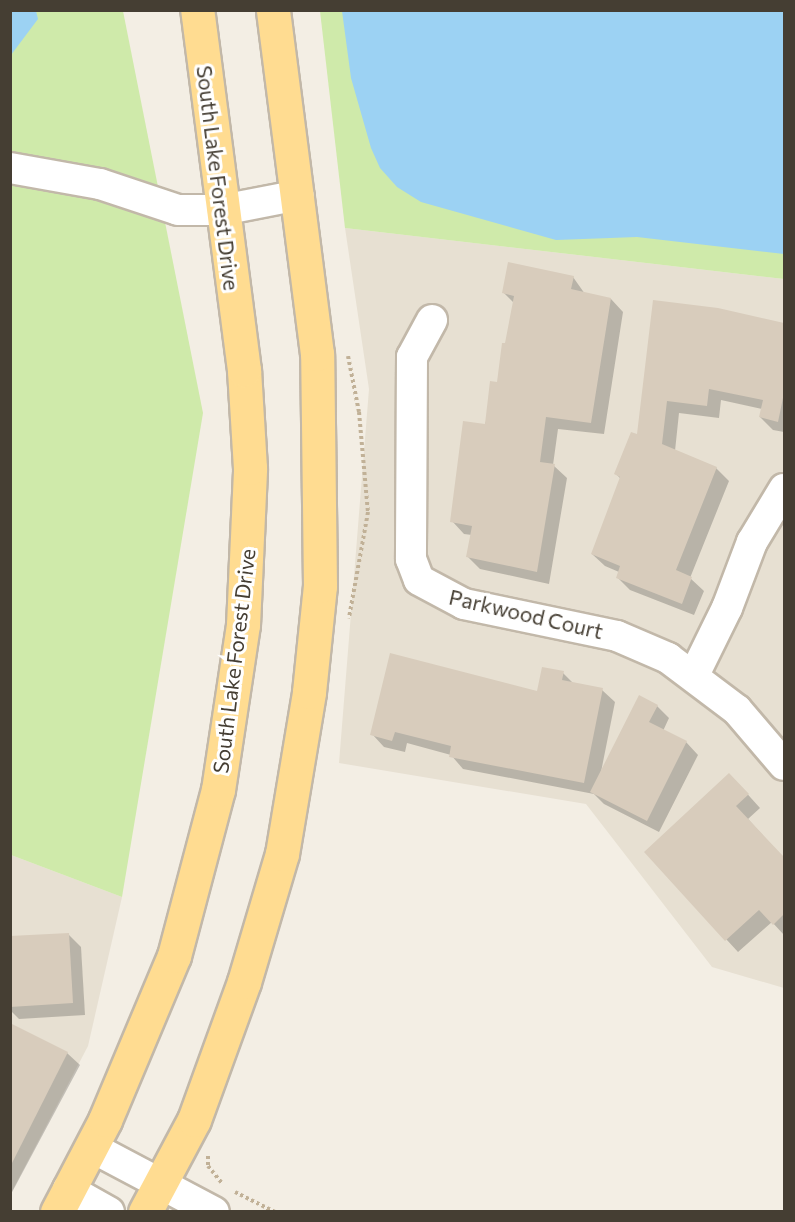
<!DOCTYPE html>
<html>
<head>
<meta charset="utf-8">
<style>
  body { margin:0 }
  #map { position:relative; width:795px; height:1222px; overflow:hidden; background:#f3eee4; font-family:Commissioner,sans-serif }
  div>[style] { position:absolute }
  .residential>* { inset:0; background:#e7e0d2 }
  .green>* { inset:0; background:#cfeaaa }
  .water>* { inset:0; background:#9cd2f3 }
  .shadow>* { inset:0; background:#0003 }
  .building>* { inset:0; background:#d8ccbc }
  .path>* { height:4px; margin-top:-2px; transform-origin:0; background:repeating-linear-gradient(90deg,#c1b197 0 3px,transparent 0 6px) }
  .roads { filter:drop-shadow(2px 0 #c2b8a9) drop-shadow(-2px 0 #c2b8a9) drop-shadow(0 2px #c2b8a9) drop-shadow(0 -2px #c2b8a9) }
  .minor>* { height:30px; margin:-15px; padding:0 15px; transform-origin:15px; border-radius:15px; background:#fff }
  .major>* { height:33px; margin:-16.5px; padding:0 16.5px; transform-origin:16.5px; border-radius:16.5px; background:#ffdc91 }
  span { translate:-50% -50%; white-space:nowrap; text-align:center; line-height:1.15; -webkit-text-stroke:6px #fff; paint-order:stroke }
  .street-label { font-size:21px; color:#453e33 }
  .frame { position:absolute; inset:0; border:12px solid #453e33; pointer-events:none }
</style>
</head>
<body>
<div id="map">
  <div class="residential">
    <div style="clip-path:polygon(345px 228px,784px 279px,784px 988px,712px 967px,586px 804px,339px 763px,369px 389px)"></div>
    <div style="clip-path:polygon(11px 855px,122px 897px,88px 1046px,11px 1193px)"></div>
  </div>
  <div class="green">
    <div style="clip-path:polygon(10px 11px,123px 11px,203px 413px,122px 897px,11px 855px)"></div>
    <div style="clip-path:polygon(320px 11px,784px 11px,784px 279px,345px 228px)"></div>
  </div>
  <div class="water">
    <div style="clip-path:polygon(11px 10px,36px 11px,38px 19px,11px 55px)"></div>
    <div style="clip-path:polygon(342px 11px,784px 11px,784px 254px,637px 237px,556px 240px,421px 202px,397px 187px,380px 168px,371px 148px,351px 78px)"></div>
  </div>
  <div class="shadow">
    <div style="clip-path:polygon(573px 277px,585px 294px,611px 299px,623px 312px,604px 434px,558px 429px,553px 465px,567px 478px,549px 584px,480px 569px,468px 557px,472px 535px,464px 534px,452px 521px,499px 383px,514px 303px,503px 292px)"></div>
    <div style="clip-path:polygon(718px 309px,784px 324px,784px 432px,773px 430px,760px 417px,762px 409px,721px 400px,719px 418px,679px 413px,675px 451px,716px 468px,729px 481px,690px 578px,704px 591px,694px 615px,630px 590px,617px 577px,619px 572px,605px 566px,592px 554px,621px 479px,616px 474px)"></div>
    <div style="clip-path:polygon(563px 673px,574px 684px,602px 690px,615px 702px,601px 772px,657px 706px,669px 718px,663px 731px,686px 742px,698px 755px,659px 832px,604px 804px,594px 794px,463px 769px,451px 755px,407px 743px,405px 752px,384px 747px,372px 734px,538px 693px)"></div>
    <div style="clip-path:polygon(742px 788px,760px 808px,748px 819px,784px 859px,784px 935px,772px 922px,738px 952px,646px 852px)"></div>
    <div style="clip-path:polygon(68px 934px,81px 947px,85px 1015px,19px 1019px,10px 1010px,10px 937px)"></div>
    <div style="clip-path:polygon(10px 1025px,67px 1053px,80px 1065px,10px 1196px)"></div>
  </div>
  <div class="building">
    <div style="clip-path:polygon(508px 262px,574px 276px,571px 289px,611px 298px,591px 423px,546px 417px,540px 462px,555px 464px,537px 572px,466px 557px,472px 526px,450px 522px,463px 421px,485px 424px,490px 381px,497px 382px,502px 343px,505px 343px,514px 296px,502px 293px)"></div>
    <div style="clip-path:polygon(653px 300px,718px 308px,784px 323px,784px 393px,778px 422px,759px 417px,763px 400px,709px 389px,707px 406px,667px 401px,662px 444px,717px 467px,676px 570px,692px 577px,682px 604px,616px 578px,620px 566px,591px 554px,620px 477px,614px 474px,631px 432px,637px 434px)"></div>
    <div style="clip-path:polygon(390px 653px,537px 691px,542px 667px,564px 671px,562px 680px,603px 688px,584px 783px,449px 757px,451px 746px,395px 732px,392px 741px,370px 735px)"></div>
    <div style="clip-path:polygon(639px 695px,658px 705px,649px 722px,687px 741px,647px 821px,590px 792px)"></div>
    <div style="clip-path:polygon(729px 773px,749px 794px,736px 806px,784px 857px,784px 914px,773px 925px,759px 910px,725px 941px,644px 852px)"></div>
    <div style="clip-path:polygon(69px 933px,73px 1003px,10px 1007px,10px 936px)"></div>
    <div style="clip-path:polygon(10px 1023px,68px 1052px,10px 1167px)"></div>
  </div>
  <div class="path">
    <div style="left:348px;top:356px;width:57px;rotate:78.9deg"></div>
    <div style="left:359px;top:412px;width:100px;rotate:84.9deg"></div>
    <div style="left:368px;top:512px;width:108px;rotate:100.2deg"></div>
    <div style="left:208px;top:1156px;width:10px;rotate:90deg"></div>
    <div style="left:208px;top:1166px;width:22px;rotate:51deg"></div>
    <div style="left:235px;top:1192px;width:45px;rotate:26.6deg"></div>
  </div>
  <div class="roads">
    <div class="minor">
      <div style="left:10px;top:168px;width:91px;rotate:10.1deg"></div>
      <div style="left:100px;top:184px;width:82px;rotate:18.4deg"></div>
      <div style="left:178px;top:210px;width:44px"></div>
      <div style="left:222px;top:210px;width:78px;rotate:-11deg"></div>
      <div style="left:432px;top:320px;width:42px;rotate:118.4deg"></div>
      <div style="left:412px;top:357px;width:202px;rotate:90.3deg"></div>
      <div style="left:411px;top:559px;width:22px;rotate:69deg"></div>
      <div style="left:419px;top:580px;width:51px;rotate:28.1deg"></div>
      <div style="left:464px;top:604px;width:156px;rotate:11.8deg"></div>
      <div style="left:617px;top:636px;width:56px;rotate:23.3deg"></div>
      <div style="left:668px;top:658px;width:86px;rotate:37deg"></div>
      <div style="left:737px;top:710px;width:72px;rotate:49.5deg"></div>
      <div style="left:694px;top:675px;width:75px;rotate:-63.8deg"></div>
      <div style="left:727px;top:608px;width:71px;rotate:-69.3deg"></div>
      <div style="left:752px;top:542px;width:62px;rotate:-58.9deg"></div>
      <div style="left:91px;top:1147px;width:139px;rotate:27.9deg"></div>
      <div style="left:68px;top:1189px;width:47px;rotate:29.3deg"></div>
    </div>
    <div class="major">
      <div style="left:57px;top:1212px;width:104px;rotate:-62.4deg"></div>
      <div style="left:105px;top:1120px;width:178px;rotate:-67.2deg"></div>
      <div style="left:174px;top:956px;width:172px;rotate:-75.2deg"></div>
      <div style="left:218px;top:790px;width:167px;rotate:-81.4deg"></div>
      <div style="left:243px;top:625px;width:157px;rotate:-87.4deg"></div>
      <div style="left:250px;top:468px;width:98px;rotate:-93.5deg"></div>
      <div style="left:244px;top:370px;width:363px;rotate:-97.4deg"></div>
      <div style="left:145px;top:1212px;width:104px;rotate:-62deg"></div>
      <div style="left:194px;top:1120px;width:147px;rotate:-70.1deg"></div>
      <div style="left:244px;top:982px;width:134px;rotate:-73.5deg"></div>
      <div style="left:282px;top:854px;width:164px;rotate:-80.5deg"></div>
      <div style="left:309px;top:692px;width:107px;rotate:-84.1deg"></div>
      <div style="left:320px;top:586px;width:232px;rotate:-90.7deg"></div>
      <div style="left:317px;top:354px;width:347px;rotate:-97.3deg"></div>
    </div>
  </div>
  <div class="street-label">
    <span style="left:218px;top:178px;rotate:83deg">South Lake Forest Drive</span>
    <span style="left:526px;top:614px;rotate:13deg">Parkwood Court</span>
    <span style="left:234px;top:661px;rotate:-83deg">South Lake Forest Drive</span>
  </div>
  <div class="frame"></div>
</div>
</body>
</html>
